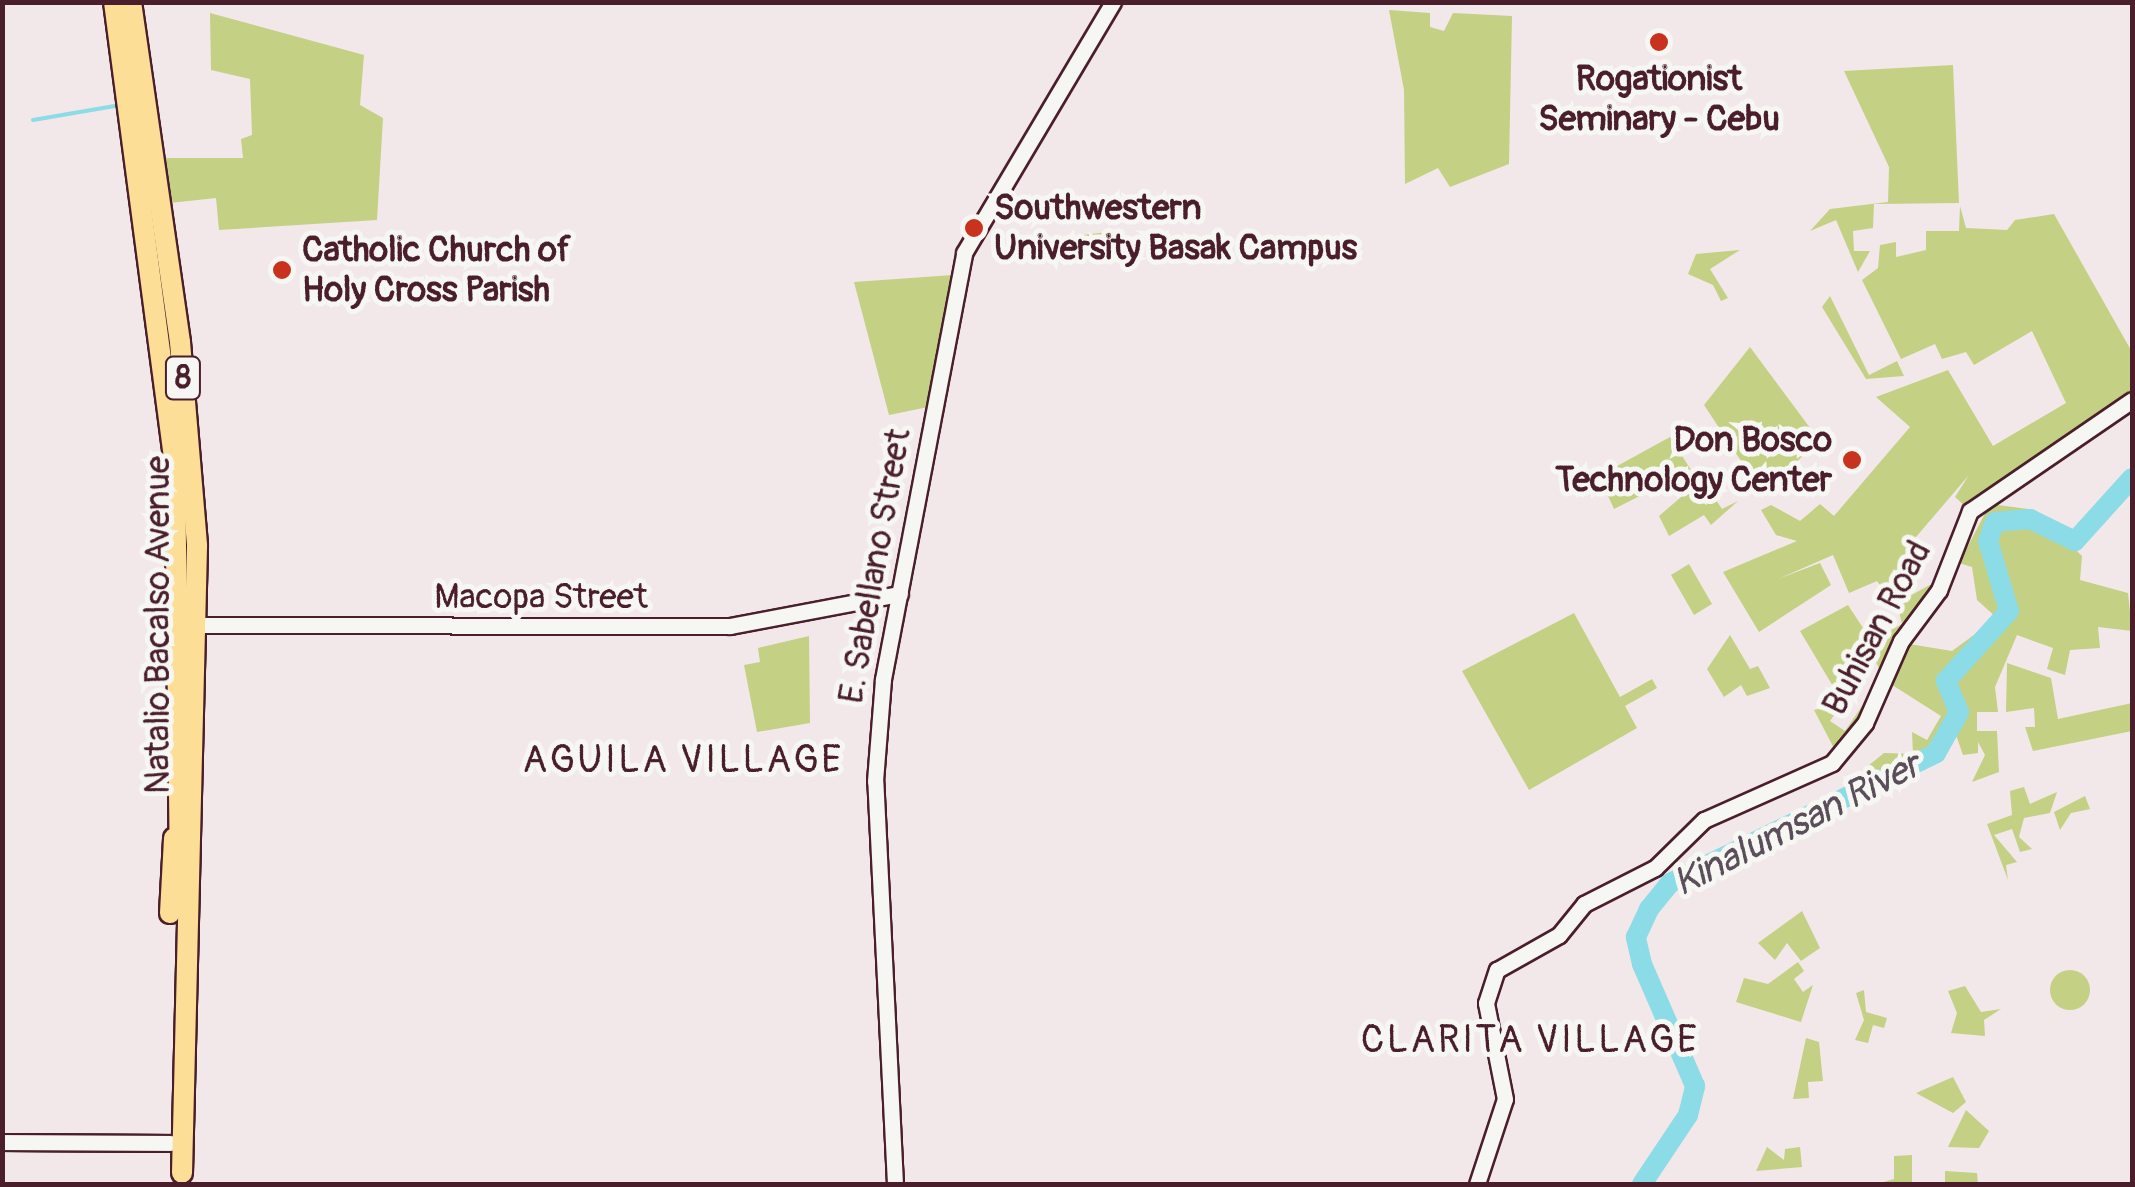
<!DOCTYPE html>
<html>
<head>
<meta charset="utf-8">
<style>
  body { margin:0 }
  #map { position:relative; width:2135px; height:1187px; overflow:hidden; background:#f2e8e9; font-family:Pangolin,sans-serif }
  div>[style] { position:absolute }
  .green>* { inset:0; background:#c4d084 }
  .round { border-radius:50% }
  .stream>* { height:4px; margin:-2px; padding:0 2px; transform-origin:2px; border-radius:2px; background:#8bdce6 }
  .river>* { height:20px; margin:-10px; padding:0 10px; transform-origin:10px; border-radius:10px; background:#8bdce6 }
  .roads { filter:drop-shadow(2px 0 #4a1f2b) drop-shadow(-2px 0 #4a1f2b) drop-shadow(0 2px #4a1f2b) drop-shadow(0 -2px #4a1f2b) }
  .minor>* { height:15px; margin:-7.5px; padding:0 7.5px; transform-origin:7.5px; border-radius:7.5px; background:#f6f6f2 }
  .major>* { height:20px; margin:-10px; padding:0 10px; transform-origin:10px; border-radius:10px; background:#fcde96 }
  .dots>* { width:28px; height:28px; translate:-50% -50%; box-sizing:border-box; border:5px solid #f6f6f2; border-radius:50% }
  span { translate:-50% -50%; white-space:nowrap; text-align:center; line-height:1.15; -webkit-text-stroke:10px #f6f6f2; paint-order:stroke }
  .shield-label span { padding:2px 8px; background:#f6f6f2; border:2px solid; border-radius:8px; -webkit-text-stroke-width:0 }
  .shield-label { font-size:32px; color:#4a1f2b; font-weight:700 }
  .poi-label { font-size:35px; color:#4a1f2b; font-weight:700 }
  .left { translate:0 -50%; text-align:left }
  .right { translate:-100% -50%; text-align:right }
  .street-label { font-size:35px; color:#4a1f2b }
  .neighbourhood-label { font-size:38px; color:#4a1f2b; letter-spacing:2.5px }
  .water-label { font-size:38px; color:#5a4e5a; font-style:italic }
  .frame { position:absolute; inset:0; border:5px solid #4a1f2b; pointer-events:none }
</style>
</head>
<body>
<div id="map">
  <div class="green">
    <div style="clip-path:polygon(1389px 10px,1430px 13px,1430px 27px,1444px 31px,1453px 13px,1512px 16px,1509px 164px,1450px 187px,1438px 168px,1405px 184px,1404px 90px)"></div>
    <div style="clip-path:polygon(210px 13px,364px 55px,360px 105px,383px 118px,377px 220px,219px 230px,216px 198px,170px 203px,166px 158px,243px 158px,241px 139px,252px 135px,250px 79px,211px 70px)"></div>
    <div style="clip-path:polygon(1953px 65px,1959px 203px,1874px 204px,1873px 228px,1853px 231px,1854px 251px,1870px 251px,1858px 272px,1836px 220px,1810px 231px,1830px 209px,1888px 202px,1889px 167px,1844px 71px)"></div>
    <div style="clip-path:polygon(1960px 206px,1966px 228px,2007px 230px,2015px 220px,2054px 214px,2132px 352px,2132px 392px,1966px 507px,1955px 497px,1969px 475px,1910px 544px,1925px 559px,1882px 588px,1877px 581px,1849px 593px,1833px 555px,1778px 579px,1820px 563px,1831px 585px,1759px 632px,1723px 572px,1797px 541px,1776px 535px,1761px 510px,1771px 505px,1800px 521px,1820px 504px,1834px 516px,1910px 427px,1876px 397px,1948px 370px,1993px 446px,2066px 403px,2032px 331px,1974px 365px,1966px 352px,1942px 359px,1935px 344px,1901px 359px,1862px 280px,1878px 268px,1880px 245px,1896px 242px,1896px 257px,1926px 250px,1926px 231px,1959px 231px)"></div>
    <div style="clip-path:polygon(1116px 231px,1119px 257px,1069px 262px,1066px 237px)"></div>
    <div style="clip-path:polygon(1740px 250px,1710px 269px,1728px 298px,1721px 301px,1713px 285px,1688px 274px,1696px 254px)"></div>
    <div style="clip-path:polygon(953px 275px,928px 407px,889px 415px,854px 282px)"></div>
    <div style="clip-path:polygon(1830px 296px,1869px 375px,1897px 361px,1904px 376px,1866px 379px,1822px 307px)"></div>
    <div style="clip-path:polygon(1750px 347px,1819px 440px,1774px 484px,1753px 479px,1704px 405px)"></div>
    <div style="clip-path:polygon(1670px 437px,1691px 470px,1614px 509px,1599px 476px)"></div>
    <div style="clip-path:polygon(1702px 479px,1722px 509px,1738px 501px,1711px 525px,1704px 515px,1669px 536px,1659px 516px)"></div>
    <div style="clip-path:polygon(1990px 504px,2035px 510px,2082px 556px,2080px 580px,2128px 593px,2132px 631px,2098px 627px,2100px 648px,2070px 650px,2065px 675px,2047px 669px,2053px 648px,2017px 635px,1995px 687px,1998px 712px,1977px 712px,1977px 731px,1997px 731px,1999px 772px,1972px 782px,1985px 755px,1978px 742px,1978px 753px,1963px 755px,1955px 732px,1855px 799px,1847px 783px,1884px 753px,1913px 754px,1912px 732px,1927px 740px,1941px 716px,1889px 683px,1909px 644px,1952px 651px,1997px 618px,1977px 600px,1972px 567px,1959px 563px)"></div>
    <div style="clip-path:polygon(1689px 564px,1712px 604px,1694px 615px,1671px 575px)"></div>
    <div style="clip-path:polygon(1937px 581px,1879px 668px,1870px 651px,1857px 658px,1864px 671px,1846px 698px,1837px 693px,1800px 631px,1848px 605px,1865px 631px,1876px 626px,1882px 635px,1902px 624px,1897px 603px)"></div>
    <div style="clip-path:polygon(1574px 613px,1620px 697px,1652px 679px,1657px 688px,1625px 706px,1637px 728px,1529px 790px,1462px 671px)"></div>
    <div style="clip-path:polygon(1730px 635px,1750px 669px,1758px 666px,1770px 688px,1747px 696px,1741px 685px,1724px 697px,1707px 669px)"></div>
    <div style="clip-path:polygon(809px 636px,810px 723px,757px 732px,744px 665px,760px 662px,758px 648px)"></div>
    <div style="clip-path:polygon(2007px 663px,2051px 678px,2058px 719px,2132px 703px,2132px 731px,2033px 751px,2025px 727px,2035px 727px,2034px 708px,2006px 712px)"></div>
    <div style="clip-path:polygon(1873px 690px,1860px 718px,1836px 752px,1814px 710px,1842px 704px,1830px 721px,1845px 731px)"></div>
    <div style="clip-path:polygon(2024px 787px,2030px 804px,2057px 792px,2050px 813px,2024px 818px,2019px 837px,2032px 849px,2020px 852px,2012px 829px,1994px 835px,2017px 862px,2006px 865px,2008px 880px,1987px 824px,2012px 815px,2010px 791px)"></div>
    <div style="clip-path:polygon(2085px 796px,2090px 809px,2071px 813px,2060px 830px,2054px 812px)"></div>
    <div style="clip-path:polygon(1802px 911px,1820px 948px,1801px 961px,1787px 943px,1775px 960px,1758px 943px)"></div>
    <div style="clip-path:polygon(1798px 962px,1804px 971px,1794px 979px,1803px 992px,1813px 985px,1801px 1022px,1736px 1002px,1744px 978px,1768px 984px)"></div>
    <div class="round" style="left:2050px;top:970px;width:40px;height:40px"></div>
    <div style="clip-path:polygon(1965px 986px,1981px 1012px,2001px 1009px,1984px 1020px,1985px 1036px,1951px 1033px,1957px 1013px,1948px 991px)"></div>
    <div style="clip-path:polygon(1864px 990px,1866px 1012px,1887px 1018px,1884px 1028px,1873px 1025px,1868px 1043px,1855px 1040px,1864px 1020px,1856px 993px)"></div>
    <div style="clip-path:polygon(1806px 1038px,1819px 1042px,1823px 1081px,1808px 1082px,1809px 1098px,1793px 1099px)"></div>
    <div style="clip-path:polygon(1953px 1077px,1966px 1102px,1953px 1113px,1916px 1093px)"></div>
    <div style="clip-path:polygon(1966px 1110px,1989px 1131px,1979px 1148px,1948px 1147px)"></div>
    <div style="clip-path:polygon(1767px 1147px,1784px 1160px,1785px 1149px,1800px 1147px,1802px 1167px,1756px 1171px)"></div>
    <div style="clip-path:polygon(1912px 1155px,1912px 1184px,1877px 1184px,1894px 1179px,1894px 1156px)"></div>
    <div style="clip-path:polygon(1945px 1171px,1977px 1173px,1978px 1184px,1945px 1184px)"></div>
  </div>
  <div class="stream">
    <div style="left:33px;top:120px;width:83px;rotate:-9.7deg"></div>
  </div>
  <div class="river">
    <div style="left:1642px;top:1184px;width:83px;rotate:-56.3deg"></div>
    <div style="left:1688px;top:1115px;width:30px;rotate:-76deg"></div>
    <div style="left:1695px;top:1086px;width:133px;rotate:-113.5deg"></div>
    <div style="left:1642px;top:964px;width:28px;rotate:-103deg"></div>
    <div style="left:1636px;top:937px;width:31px;rotate:-65deg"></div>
    <div style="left:1649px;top:909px;width:33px;rotate:-51deg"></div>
    <div style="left:1670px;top:883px;width:296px;rotate:-26deg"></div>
    <div style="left:1936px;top:753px;width:47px;rotate:-60.7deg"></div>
    <div style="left:1959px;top:712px;width:34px;rotate:-113deg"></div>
    <div style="left:1946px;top:681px;width:94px;rotate:-48deg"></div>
    <div style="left:2009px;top:611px;width:73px;rotate:-106.7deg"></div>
    <div style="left:1988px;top:541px;width:20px;rotate:-70deg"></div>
    <div style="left:1995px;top:522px;width:35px;rotate:-5deg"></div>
    <div style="left:2030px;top:519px;width:50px;rotate:26.1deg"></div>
    <div style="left:2075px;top:541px;width:85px;rotate:-47.9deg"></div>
  </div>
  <div class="roads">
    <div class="minor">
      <div style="left:187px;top:625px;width:543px;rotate:0.11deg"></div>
      <div style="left:730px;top:626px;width:173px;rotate:-10.7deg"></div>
      <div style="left:2px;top:1142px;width:168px;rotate:0.3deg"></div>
      <div style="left:895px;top:1184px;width:403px;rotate:-92.8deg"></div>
      <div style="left:875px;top:781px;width:102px;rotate:-85.5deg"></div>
      <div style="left:883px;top:679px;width:434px;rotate:-79.2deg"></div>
      <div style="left:964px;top:253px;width:292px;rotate:-59.3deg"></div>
      <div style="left:1477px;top:1184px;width:89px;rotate:-71.8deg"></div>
      <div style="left:1505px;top:1099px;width:98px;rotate:-101.2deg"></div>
      <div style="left:1486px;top:1003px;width:35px;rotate:-72deg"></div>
      <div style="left:1497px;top:970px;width:71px;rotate:-29.4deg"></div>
      <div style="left:1559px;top:935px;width:40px;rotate:-51deg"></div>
      <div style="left:1584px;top:904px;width:80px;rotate:-26.9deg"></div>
      <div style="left:1655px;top:868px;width:69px;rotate:-44.4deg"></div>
      <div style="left:1704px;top:820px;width:140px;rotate:-24deg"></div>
      <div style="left:1832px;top:763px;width:52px;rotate:-50.5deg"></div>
      <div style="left:1865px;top:723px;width:90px;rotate:-66.3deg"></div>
      <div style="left:1901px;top:641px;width:64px;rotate:-53.3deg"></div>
      <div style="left:1939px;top:590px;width:85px;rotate:-68.6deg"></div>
      <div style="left:1970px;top:511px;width:196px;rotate:-34.4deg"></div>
    </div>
    <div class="major">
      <div style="left:114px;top:2px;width:467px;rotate:82.5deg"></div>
      <div style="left:175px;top:465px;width:387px;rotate:89.3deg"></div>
      <div style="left:131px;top:2px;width:344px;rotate:81.8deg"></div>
      <div style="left:180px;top:342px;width:205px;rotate:85.2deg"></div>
      <div style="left:197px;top:546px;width:627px;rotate:91.37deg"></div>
      <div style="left:170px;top:913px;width:75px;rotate:-86.9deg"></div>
    </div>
  </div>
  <div class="dots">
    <div style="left:1659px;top:42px;background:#c8321e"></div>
    <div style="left:974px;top:228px;background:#c8321e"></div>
    <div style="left:282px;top:270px;background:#c8321e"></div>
    <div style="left:1852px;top:460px;background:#c8321e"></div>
  </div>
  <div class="shield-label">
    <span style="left:183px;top:378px">8</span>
  </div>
  <div class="poi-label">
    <span style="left:1659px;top:99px">Rogationist<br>Seminary - Cebu</span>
    <span class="left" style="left:994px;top:228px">Southwestern<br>University Basak Campus</span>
    <span class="left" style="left:302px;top:270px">Catholic Church of<br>Holy Cross Parish</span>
    <span class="right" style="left:1832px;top:460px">Don Bosco<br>Technology Center</span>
  </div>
  <div class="street-label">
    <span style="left:875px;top:566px;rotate:-80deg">E. Sabellano Street</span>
    <span style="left:541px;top:597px">Macopa Street</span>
    <span style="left:158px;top:625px;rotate:-90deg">Natalio Bacalso Avenue</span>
    <span style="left:1877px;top:628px;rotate:-62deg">Buhisan Road</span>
  </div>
  <div class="neighbourhood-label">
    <span style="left:683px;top:761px">AGUILA VILLAGE</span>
    <span style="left:1530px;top:1041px">CLARITA VILLAGE</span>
  </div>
  <div class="water-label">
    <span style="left:1797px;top:825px;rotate:-27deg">Kinalumsan River</span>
  </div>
  <div class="frame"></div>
</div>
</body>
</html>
